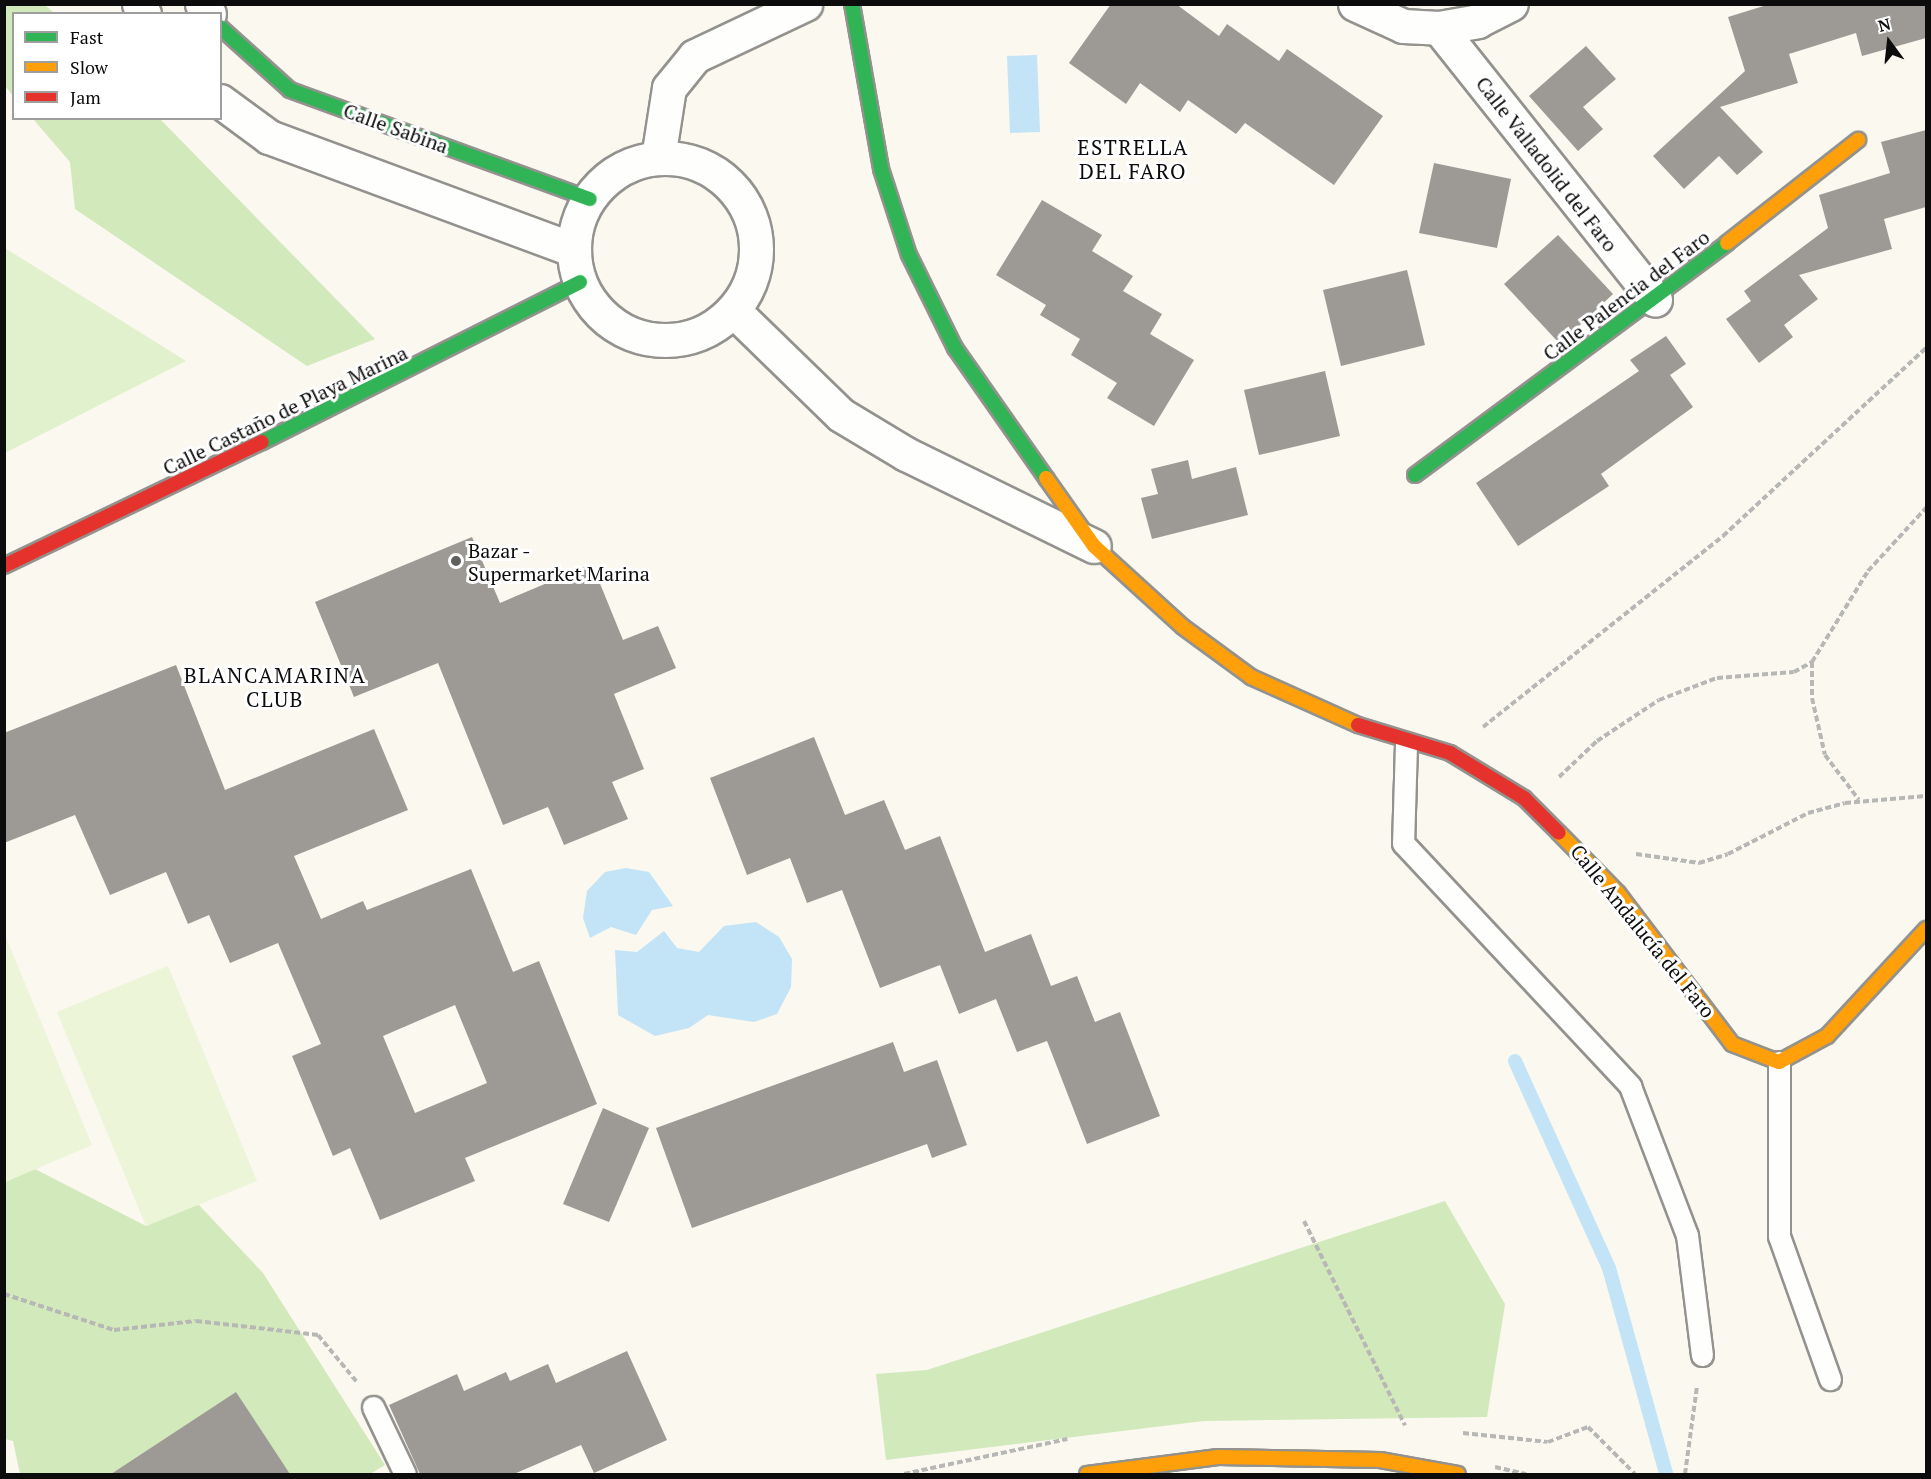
<!DOCTYPE html>
<html>
<head>
<meta charset="utf-8">
<style>
  body { margin:0 }
  #map { position:relative; width:1931px; height:1479px; overflow:hidden; background:#faf8ef; font-family:"PT Serif",serif }
  div>[style] { position:absolute }
  .green>* { inset:0; background:#e2f1cd }
  .forest>* { inset:0; background:#d2e9bb }
  .pitch>* { inset:0; background:#ecf5d8 }
  .water>* { inset:0; background:#c3e3f7 }
  .stream>* { height:14px; margin:-7px; padding:0 7px; transform-origin:7px; border-radius:7px; background:#c3e3f7 }
  .building>* { inset:0; background:#9d9a95 }
  .path>* { height:4px; margin-top:-2px; transform-origin:0; background:repeating-linear-gradient(90deg,#b7b7b5 0 6px,transparent 0 9px) }
  .roads { filter:drop-shadow(2px 0 #93928e) drop-shadow(-2px 0 #93928e) drop-shadow(0 2px #93928e) drop-shadow(0 -2px #93928e) }
  .lane>* { height:21px; margin:-10.5px; padding:0 10.5px; transform-origin:10.5px; border-radius:10.5px; background:#fefefd }
  .street>* { height:33px; margin:-16.5px; padding:0 16.5px; transform-origin:16.5px; border-radius:16.5px; background:#fefefd }
  .street>.ring { margin:-16.5px; padding:0; box-sizing:content-box; background:none; border:33px solid #fefefd; border-radius:50% }
  .fast>* { height:14px; margin:-7px; padding:0 7px; transform-origin:7px; border-radius:7px; background:#30b455 }
  .slow>* { height:14px; margin:-7px; padding:0 7px; transform-origin:7px; border-radius:7px; background:#ff9f0a }
  .jam>* { height:14px; margin:-7px; padding:0 7px; transform-origin:7px; border-radius:7px; background:#e5322d }
  .dots>* { width:16px; height:16px; translate:-50% -50%; box-sizing:border-box; border:3px solid #fff; border-radius:50% }
  span { translate:-50% -50%; white-space:nowrap; text-align:center; line-height:1.15; -webkit-text-stroke:6px #fff; paint-order:stroke }
  .street-label { font-size:20px; color:#0c0c0c }
  .poi-label { font-size:20px; color:#0c0c0c }
  .left { translate:0 -50%; text-align:left }
  .neighbourhood-label { font-size:21px; color:#0c0c0c; letter-spacing:1.5px }
  .frame { position:absolute; inset:0; border:6px solid #0c0c0c; pointer-events:none }
  .legend { position:absolute; left:12px; top:12px; width:210px; height:108px; box-sizing:border-box; background:#fff; border:2px solid #9e9e9e; margin:0; padding:8px 10px; list-style:none; font-size:18px; color:#0c0c0c }
  .legend li { display:flex; align-items:center; gap:12px; height:30px }
  .legend b { width:30px; border:2px solid #9e9e9e }
  .north { position:absolute; left:1859px; top:12px; width:60px; height:60px; -webkit-text-stroke:4px #fff; paint-order:stroke; rotate:345deg; font-size:16px; font-weight:700; line-height:24px; text-align:center; color:#0c0c0c }
  .north::after { content:''; display:block; margin:auto; width:21px; height:27px; background:#0c0c0c; clip-path:polygon(50% 0,100% 100%,50% 72%,0 100%) }
</style>
</head>
<body>
<div id="map">
  <div class="green">
    <div style="clip-path:polygon(4px 247px,5px 248px,186px 361px,5px 453px)"></div>
  </div>
  <div class="forest">
    <div style="clip-path:polygon(4px 5px,45px 5px,54px 13px,14px 14px,13px 96px,5px 86px)"></div>
    <div style="clip-path:polygon(33px 119px,160px 119px,375px 339px,307px 366px,75px 209px,70px 162px)"></div>
    <div style="clip-path:polygon(35px 1169px,146px 1226px,198px 1204px,263px 1273px,385px 1465px,370px 1474px,290px 1474px,236px 1393px,111px 1474px,20px 1474px,13px 1441px,5px 1439px,5px 1182px)"></div>
    <div style="clip-path:polygon(1445px 1201px,1505px 1304px,1487px 1417px,1204px 1421px,886px 1460px,876px 1374px,927px 1370px)"></div>
  </div>
  <div class="pitch">
    <div style="clip-path:polygon(5px 935px,92px 1145px,5px 1182px,4px 1182px)"></div>
    <div style="clip-path:polygon(168px 966px,257px 1181px,146px 1226px,57px 1012px)"></div>
  </div>
  <div class="water">
    <div style="clip-path:polygon(1037px 55px,1040px 132px,1010px 133px,1007px 56px)"></div>
    <div style="clip-path:polygon(626px 868px,649px 872px,673px 906px,652px 910px,636px 935px,611px 927px,590px 938px,583px 918px,587px 891px,605px 872px)"></div>
    <div style="clip-path:polygon(756px 922px,779px 937px,792px 959px,791px 987px,777px 1014px,754px 1022px,708px 1015px,689px 1028px,655px 1036px,618px 1015px,615px 950px,637px 952px,664px 931px,677px 948px,699px 952px,724px 926px)"></div>
  </div>
  <div class="stream">
    <div style="left:1515px;top:1061px;width:227px;rotate:65.6deg"></div>
    <div style="left:1609px;top:1268px;width:214px;rotate:74.5deg"></div>
  </div>
  <div class="building">
    <div style="clip-path:polygon(1111px 4px,1176px 4px,1219px 36px,1227px 24px,1279px 61px,1287px 49px,1383px 116px,1334px 185px,1245px 123px,1236px 134px,1188px 100px,1180px 112px,1140px 83px,1126px 104px,1069px 63px)"></div>
    <div style="clip-path:polygon(1770px 4px,1926px 4px,1926px 38px,1862px 56px,1856px 33px,1789px 54px,1798px 83px,1720px 107px,1763px 152px,1737px 175px,1719px 156px,1684px 189px,1653px 156px,1745px 71px,1728px 17px)"></div>
    <div style="clip-path:polygon(1586px 46px,1616px 79px,1583px 107px,1603px 129px,1578px 151px,1529px 96px)"></div>
    <div style="clip-path:polygon(1926px 130px,1926px 207px,1884px 219px,1892px 249px,1799px 275px,1818px 299px,1784px 325px,1793px 337px,1759px 363px,1726px 319px,1751px 301px,1744px 291px,1828px 228px,1819px 195px,1890px 173px,1881px 142px)"></div>
    <div style="clip-path:polygon(1434px 163px,1511px 179px,1497px 248px,1419px 233px)"></div>
    <div style="clip-path:polygon(1042px 200px,1102px 235px,1092px 251px,1133px 276px,1123px 291px,1162px 314px,1150px 334px,1194px 360px,1154px 426px,1107px 398px,1117px 383px,1071px 355px,1080px 339px,1040px 315px,1046px 305px,996px 275px)"></div>
    <div style="clip-path:polygon(1558px 235px,1613px 294px,1560px 344px,1504px 284px)"></div>
    <div style="clip-path:polygon(1407px 270px,1425px 345px,1341px 366px,1323px 290px)"></div>
    <div style="clip-path:polygon(1666px 336px,1686px 364px,1670px 375px,1693px 407px,1601px 474px,1609px 486px,1518px 546px,1476px 483px,1639px 371px,1630px 360px)"></div>
    <div style="clip-path:polygon(1325px 371px,1340px 436px,1259px 455px,1244px 390px)"></div>
    <div style="clip-path:polygon(1188px 460px,1192px 479px,1236px 467px,1248px 515px,1152px 539px,1141px 498px,1158px 494px,1151px 469px)"></div>
    <div style="clip-path:polygon(472px 537px,500px 603px,592px 564px,623px 640px,658px 626px,676px 668px,614px 694px,644px 769px,612px 782px,628px 819px,564px 845px,548px 807px,503px 825px,438px 663px,354px 697px,315px 602px)"></div>
    <div style="clip-path:polygon(evenodd,176px 665px,225px 790px,374px 729px,408px 810px,294px 856px,321px 919px,363px 901px,367px 910px,471px 869px,513px 972px,539px 961px,597px 1104px,465px 1158px,475px 1181px,380px 1220px,350px 1148px,333px 1156px,292px 1056px,321px 1044px,278px 943px,230px 963px,209px 915px,188px 924px,166px 872px,110px 895px,75px 815px,4px 843px,4px 733px,176px 665px,455px 1005px,487px 1083px,415px 1113px,383px 1036px,455px 1005px)"></div>
    <div style="clip-path:polygon(814px 737px,845px 815px,884px 800px,905px 850px,940px 836px,985px 952px,1031px 934px,1051px 986px,1077px 976px,1095px 1022px,1120px 1012px,1160px 1116px,1087px 1144px,1047px 1041px,1017px 1052px,996px 999px,959px 1014px,940px 965px,880px 988px,842px 890px,807px 903px,790px 858px,747px 875px,710px 778px)"></div>
    <div style="clip-path:polygon(893px 1042px,904px 1072px,937px 1060px,967px 1145px,932px 1158px,927px 1144px,692px 1228px,656px 1128px)"></div>
    <div style="clip-path:polygon(603px 1108px,649px 1128px,609px 1222px,563px 1204px)"></div>
    <div style="clip-path:polygon(627px 1351px,667px 1440px,594px 1473px,581px 1445px,514px 1474px,420px 1474px,389px 1405px,457px 1374px,464px 1391px,506px 1372px,510px 1381px,548px 1364px,556px 1383px)"></div>
    <div style="clip-path:polygon(236px 1392px,290px 1474px,111px 1474px)"></div>
  </div>
  <div class="path">
    <div style="left:1812px;top:662px;width:36px;rotate:90deg"></div>
    <div style="left:1812px;top:698px;width:58px;rotate:77.2deg"></div>
    <div style="left:1825px;top:755px;width:56px;rotate:52.9deg"></div>
    <div style="left:1483px;top:727px;width:307px;rotate:-38.5deg"></div>
    <div style="left:1723px;top:536px;width:277px;rotate:-42.8deg"></div>
    <div style="left:1559px;top:777px;width:52px;rotate:-43.5deg"></div>
    <div style="left:1597px;top:741px;width:74px;rotate:-33.5deg"></div>
    <div style="left:1659px;top:700px;width:62px;rotate:-20.8deg"></div>
    <div style="left:1717px;top:678px;width:77px;rotate:-4.5deg"></div>
    <div style="left:1794px;top:672px;width:21px;rotate:-29deg"></div>
    <div style="left:1812px;top:662px;width:107px;rotate:-58.4deg"></div>
    <div style="left:1868px;top:571px;width:86px;rotate:-47.4deg"></div>
    <div style="left:1636px;top:854px;width:64px;rotate:8.1deg"></div>
    <div style="left:1699px;top:863px;width:30px;rotate:-17deg"></div>
    <div style="left:1728px;top:854px;width:90px;rotate:-27.1deg"></div>
    <div style="left:1808px;top:813px;width:38px;rotate:-15deg"></div>
    <div style="left:1845px;top:803px;width:81px;rotate:-4.9deg"></div>
    <div style="left:1304px;top:1221px;width:228px;rotate:63.7deg"></div>
    <div style="left:4px;top:1294px;width:116px;rotate:18.1deg"></div>
    <div style="left:114px;top:1330px;width:82px;rotate:-6.3deg"></div>
    <div style="left:196px;top:1321px;width:123px;rotate:6.5deg"></div>
    <div style="left:318px;top:1335px;width:60px;rotate:50.4deg"></div>
    <div style="left:1463px;top:1433px;width:85px;rotate:6deg"></div>
    <div style="left:1548px;top:1442px;width:43px;rotate:-20.6deg"></div>
    <div style="left:1588px;top:1427px;width:66px;rotate:45deg"></div>
    <div style="left:1495px;top:1467px;width:32px;rotate:13deg"></div>
    <div style="left:904px;top:1474px;width:167px;rotate:-12.1deg"></div>
    <div style="left:1685px;top:1474px;width:89px;rotate:-82.2deg"></div>
  </div>
  <div class="roads">
    <div class="lane">
      <div style="left:1406px;top:744px;width:99px;rotate:91.7deg"></div>
      <div style="left:1403px;top:843px;width:333px;rotate:46.9deg"></div>
      <div style="left:1630px;top:1086px;width:160px;rotate:69.1deg"></div>
      <div style="left:1687px;top:1235px;width:121px;rotate:82.9deg"></div>
      <div style="left:1779px;top:1062px;width:174px;rotate:90deg"></div>
      <div style="left:1779px;top:1236px;width:152px;rotate:70.4deg"></div>
      <div style="left:373px;top:1407px;width:74px;rotate:64.5deg"></div>
    </div>
    <div class="street">
      <div style="left:139px;top:4px;width:11px;rotate:63deg"></div>
      <div style="left:202px;top:4px;width:12px;rotate:55deg"></div>
      <div style="left:1355px;top:4px;width:53px;rotate:24.6deg"></div>
      <div style="left:1403px;top:26px;width:36px;rotate:3deg"></div>
      <div style="left:1439px;top:28px;width:39px;rotate:-10deg"></div>
      <div style="left:1477px;top:21px;width:38px;rotate:-27deg"></div>
      <div style="left:1439px;top:28px;width:347px;rotate:51.5deg"></div>
      <div style="left:220px;top:101px;width:61px;rotate:36.3deg"></div>
      <div style="left:269px;top:137px;width:325px;rotate:20.3deg"></div>
      <div class="ring" style="left:574px;top:158px;width:149px;height:149px"></div>
      <div style="left:658px;top:158px;width:71px;rotate:-81.1deg"></div>
      <div style="left:669px;top:88px;width:41px;rotate:-50.9deg"></div>
      <div style="left:695px;top:56px;width:122px;rotate:-25.3deg"></div>
      <div style="left:734px;top:311px;width:149px;rotate:44.2deg"></div>
      <div style="left:841px;top:415px;width:76px;rotate:31deg"></div>
      <div style="left:906px;top:454px;width:209px;rotate:26.1deg"></div>
    </div>
    <div class="fast">
      <div style="left:852px;top:4px;width:168px;rotate:80deg"></div>
      <div style="left:881px;top:169px;width:90px;rotate:72deg"></div>
      <div style="left:909px;top:255px;width:104px;rotate:63.7deg"></div>
      <div style="left:955px;top:348px;width:159px;rotate:55deg"></div>
      <div style="left:220px;top:27px;width:94px;rotate:42deg"></div>
      <div style="left:290px;top:90px;width:319px;rotate:20deg"></div>
      <div style="left:262px;top:442px;width:356px;rotate:-26.7deg"></div>
      <div style="left:1415px;top:475px;width:389px;rotate:-36.6deg"></div>
    </div>
    <div class="slow">
      <div style="left:1727px;top:243px;width:167px;rotate:-38.2deg"></div>
      <div style="left:1046px;top:478px;width:83px;rotate:54.8deg"></div>
      <div style="left:1094px;top:546px;width:120px;rotate:42.3deg"></div>
      <div style="left:1183px;top:627px;width:84px;rotate:36.3deg"></div>
      <div style="left:1251px;top:677px;width:117px;rotate:24.2deg"></div>
      <div style="left:1559px;top:833px;width:84px;rotate:45.5deg"></div>
      <div style="left:1618px;top:893px;width:189px;rotate:52.9deg"></div>
      <div style="left:1732px;top:1044px;width:50px;rotate:21deg"></div>
      <div style="left:1779px;top:1062px;width:55px;rotate:-28.4deg"></div>
      <div style="left:1827px;top:1036px;width:146px;rotate:-47.2deg"></div>
      <div style="left:1087px;top:1474px;width:132px;rotate:-7.4deg"></div>
      <div style="left:1218px;top:1457px;width:162px;rotate:1.1deg"></div>
      <div style="left:1380px;top:1460px;width:79px;rotate:10.2deg"></div>
    </div>
    <div class="jam">
      <div style="left:4px;top:566px;width:286px;rotate:-25.7deg"></div>
      <div style="left:1358px;top:725px;width:96px;rotate:16.9deg"></div>
      <div style="left:1450px;top:753px;width:87px;rotate:31.3deg"></div>
      <div style="left:1524px;top:798px;width:49px;rotate:45deg"></div>
    </div>
  </div>
  <div class="dots">
    <div style="left:456px;top:561px;background:#5f5f5b"></div>
  </div>
  <div class="street-label">
    <span style="left:396px;top:128px;rotate:20deg">Calle Sabina</span>
    <span style="left:1547px;top:164px;rotate:52deg">Calle Valladolid del Faro</span>
    <span style="left:1626px;top:295px;rotate:-37deg">Calle Palencia del Faro</span>
    <span style="left:285px;top:410px;rotate:-26deg">Calle Castaño de Playa Marina</span>
    <span style="left:1643px;top:931px;rotate:51deg">Calle Andalucía del Faro</span>
  </div>
  <div class="poi-label">
    <span class="left" style="left:468px;top:562px">Bazar -<br>Supermarket Marina</span>
  </div>
  <div class="neighbourhood-label">
    <span style="left:1133px;top:159px">ESTRELLA<br>DEL FARO</span>
    <span style="left:275px;top:687px">BLANCAMARINA<br>CLUB</span>
  </div>
  <div class="frame"></div>
  <ul class="legend">
  <li><b style="height:8px;background:#30b455"></b>Fast</li>
  <li><b style="height:8px;background:#ff9f0a"></b>Slow</li>
  <li><b style="height:8px;background:#e5322d"></b>Jam</li>
  </ul>
  <div class="north">N</div>
</div>
</body>
</html>
